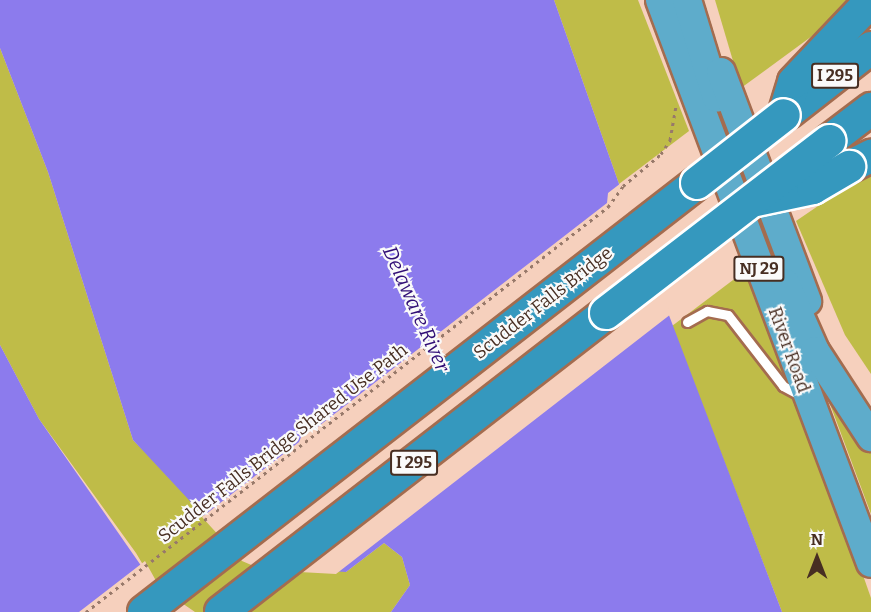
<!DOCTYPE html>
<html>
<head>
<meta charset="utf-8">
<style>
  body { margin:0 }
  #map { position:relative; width:871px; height:612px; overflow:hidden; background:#f6d0bd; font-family:Bitter,serif }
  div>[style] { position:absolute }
  .green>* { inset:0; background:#bfbc48 }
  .water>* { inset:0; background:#8c7bed }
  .pier>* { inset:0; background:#f6d0bd }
  .path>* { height:3px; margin-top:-1.5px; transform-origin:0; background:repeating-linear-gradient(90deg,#98796a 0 3px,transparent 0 7.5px) }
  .roads { filter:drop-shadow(2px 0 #a46c4f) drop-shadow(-2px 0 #a46c4f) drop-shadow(0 2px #a46c4f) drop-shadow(0 -2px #a46c4f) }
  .service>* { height:9px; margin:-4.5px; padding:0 4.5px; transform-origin:4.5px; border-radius:4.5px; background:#fff }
  .trunk>* { height:28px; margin:-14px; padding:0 14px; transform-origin:14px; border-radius:14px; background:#5eaccb }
  .motorway>* { height:32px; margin:-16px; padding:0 16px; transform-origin:16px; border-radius:16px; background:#3598be }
  .bridges { filter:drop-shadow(2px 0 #fff) drop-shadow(-2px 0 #fff) drop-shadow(0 2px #fff) drop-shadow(0 -2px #fff) }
  .motorway-bridge>* { height:32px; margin:-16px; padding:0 16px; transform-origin:16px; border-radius:16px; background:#3598be }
  span { translate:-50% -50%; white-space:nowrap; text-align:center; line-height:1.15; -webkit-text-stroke:4.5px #fafafa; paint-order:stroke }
  .shield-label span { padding:2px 4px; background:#fafafa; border:2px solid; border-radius:4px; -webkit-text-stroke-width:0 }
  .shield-label { font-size:16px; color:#472e22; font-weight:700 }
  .street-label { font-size:18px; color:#472e22 }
  .water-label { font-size:20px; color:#300d75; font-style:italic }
  .north { position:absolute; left:787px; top:528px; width:60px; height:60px; -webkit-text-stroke:4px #fafafa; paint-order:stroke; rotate:0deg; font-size:16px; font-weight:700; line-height:24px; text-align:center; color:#472e22 }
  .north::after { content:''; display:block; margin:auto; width:21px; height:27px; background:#472e22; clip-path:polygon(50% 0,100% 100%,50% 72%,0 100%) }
</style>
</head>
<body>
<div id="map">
  <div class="green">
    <div style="clip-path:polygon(554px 0,638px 0,689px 131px,619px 184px)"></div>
    <div style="clip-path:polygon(715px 0,851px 0,838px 17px,741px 88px)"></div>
    <div style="clip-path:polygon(0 48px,48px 172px,133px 440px,165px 472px,346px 572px,384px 543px,402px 557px,410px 585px,391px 612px,192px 612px,158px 590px,136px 553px,39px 419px,0 345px)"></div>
    <div style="clip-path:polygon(871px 170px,871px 374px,845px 335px,796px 221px)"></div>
    <div style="clip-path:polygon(745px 271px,825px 467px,871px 598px,871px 612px,782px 612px,672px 326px)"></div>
    <div style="clip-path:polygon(824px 388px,871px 447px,871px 514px)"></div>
  </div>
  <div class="water">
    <div style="clip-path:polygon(0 0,554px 0,619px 184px,782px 612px,391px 612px,410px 585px,402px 557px,384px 543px,346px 572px,264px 567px,243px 558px,133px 440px,48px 172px,0 48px)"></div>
    <div style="clip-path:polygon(0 345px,39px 419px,158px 590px,192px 612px,0 612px)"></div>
  </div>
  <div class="pier">
    <div style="clip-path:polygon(621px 183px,671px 314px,336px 574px,263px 570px,242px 561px,202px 517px,299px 442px,304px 430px,315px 429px,607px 203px,608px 193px)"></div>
    <div style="clip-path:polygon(145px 561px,160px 588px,195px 612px,79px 612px)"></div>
  </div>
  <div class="path">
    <div style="left:86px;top:612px;width:661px;rotate:-37.81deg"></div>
    <div style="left:608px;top:207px;width:26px;rotate:-54deg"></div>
    <div style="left:623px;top:186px;width:50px;rotate:-40.1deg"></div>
    <div style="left:661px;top:154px;width:17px;rotate:-57deg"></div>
    <div style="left:670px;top:140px;width:34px;rotate:-80deg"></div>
  </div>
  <div class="roads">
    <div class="service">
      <div style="left:687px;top:322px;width:23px;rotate:-29deg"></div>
      <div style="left:707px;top:311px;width:21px;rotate:11deg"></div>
      <div style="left:728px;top:315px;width:90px;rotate:52.2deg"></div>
      <div style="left:783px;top:386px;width:19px;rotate:28deg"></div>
    </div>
    <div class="trunk">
      <div style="left:660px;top:0;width:601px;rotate:69.46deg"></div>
      <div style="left:687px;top:0;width:102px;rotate:73deg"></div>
      <div style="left:721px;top:72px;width:245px;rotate:69.4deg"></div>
      <div style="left:785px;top:283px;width:74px;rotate:66.2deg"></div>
      <div style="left:815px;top:351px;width:103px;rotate:56.9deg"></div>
    </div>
    <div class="motorway">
      <div style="left:789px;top:112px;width:104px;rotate:-38deg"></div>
      <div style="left:784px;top:115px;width:34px;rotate:-73deg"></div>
      <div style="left:794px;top:82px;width:112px;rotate:-46.5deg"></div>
      <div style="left:829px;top:141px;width:53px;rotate:-37.3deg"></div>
      <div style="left:849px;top:167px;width:25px;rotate:-27deg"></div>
      <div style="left:144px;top:612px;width:700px;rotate:-37.8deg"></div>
      <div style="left:221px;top:612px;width:487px;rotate:-37.8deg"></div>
    </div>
  </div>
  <div class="bridges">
    <div class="motorway-bridge">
      <div style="left:697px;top:183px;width:110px;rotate:-38deg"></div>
      <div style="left:756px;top:200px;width:58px;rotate:-11.9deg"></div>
      <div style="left:813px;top:188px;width:42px;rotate:-30.3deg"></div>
      <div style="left:606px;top:313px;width:282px;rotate:-37.6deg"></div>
    </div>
  </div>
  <div class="shield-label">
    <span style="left:835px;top:76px">I 295</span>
    <span style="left:759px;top:269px">NJ 29</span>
    <span style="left:414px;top:463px">I 295</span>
  </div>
  <div class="street-label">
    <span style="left:543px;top:303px;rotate:-38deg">Scudder Falls Bridge</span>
    <span style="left:789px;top:350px;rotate:70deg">River Road</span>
    <span style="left:283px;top:443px;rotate:-38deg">Scudder Falls Bridge Shared Use Path</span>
  </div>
  <div class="water-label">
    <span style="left:416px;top:309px;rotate:66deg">Delaware River</span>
  </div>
  <div class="north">N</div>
</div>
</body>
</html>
